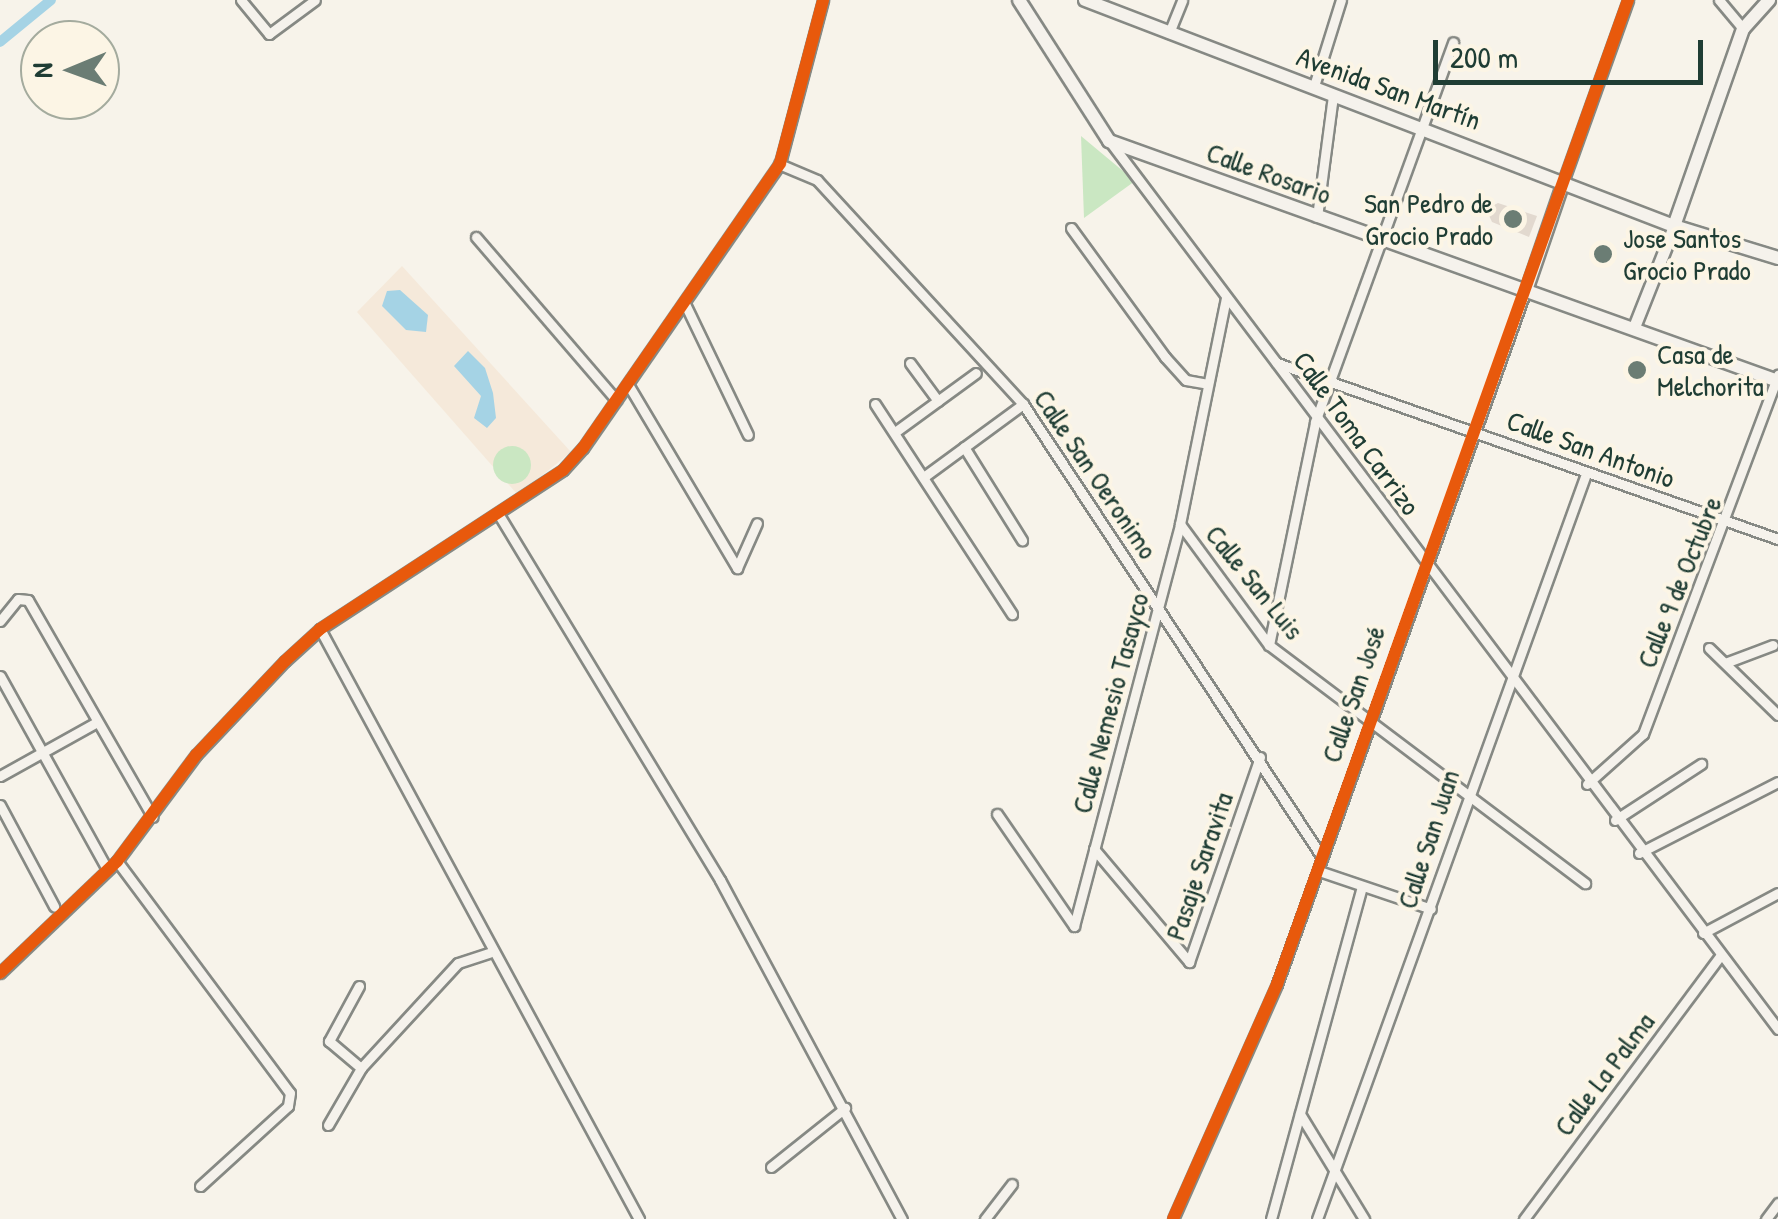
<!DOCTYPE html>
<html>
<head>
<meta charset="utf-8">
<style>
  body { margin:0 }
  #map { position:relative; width:1778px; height:1219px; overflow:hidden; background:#f7f3ea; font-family:"Patrick Hand",sans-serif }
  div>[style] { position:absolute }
  .built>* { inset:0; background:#f5e9da }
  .green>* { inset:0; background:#cae7c2 }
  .round { border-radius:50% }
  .water>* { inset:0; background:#a5d3e5 }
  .canal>* { height:10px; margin:-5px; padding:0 5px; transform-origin:5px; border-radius:5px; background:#a5d3e5 }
  .building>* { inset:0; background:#e2d9cf }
  .roads { filter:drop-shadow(2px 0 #868984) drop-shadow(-2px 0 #868984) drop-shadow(0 2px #868984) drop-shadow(0 -2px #868984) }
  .minor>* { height:9px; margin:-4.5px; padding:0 4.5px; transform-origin:4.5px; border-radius:4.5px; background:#f5f2ec }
  .tertiary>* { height:11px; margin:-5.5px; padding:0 5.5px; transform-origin:5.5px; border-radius:5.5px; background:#f5f2ec }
  .secondary>* { height:12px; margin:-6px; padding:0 6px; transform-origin:6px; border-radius:6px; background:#f5f2ec }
  .cycleway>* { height:12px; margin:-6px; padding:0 6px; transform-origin:6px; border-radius:6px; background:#e8590c }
  .dots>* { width:28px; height:28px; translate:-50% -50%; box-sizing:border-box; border:5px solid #fcf5e5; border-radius:50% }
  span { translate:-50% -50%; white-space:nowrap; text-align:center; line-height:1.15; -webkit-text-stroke:8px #fcf5e5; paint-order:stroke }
  .street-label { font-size:28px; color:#1f3d34 }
  .poi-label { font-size:28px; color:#1f3d34 }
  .right { translate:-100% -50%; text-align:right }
  .left { translate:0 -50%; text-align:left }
  .north { position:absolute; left:20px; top:20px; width:100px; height:100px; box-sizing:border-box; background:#fcf5e5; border:2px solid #a4ab9e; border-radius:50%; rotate:269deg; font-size:28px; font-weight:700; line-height:40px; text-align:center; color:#1f3d34 }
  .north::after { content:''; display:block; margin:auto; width:35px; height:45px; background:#6b7d74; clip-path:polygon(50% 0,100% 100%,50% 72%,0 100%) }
  .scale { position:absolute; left:1433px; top:40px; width:270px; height:45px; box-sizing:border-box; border:5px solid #1f3d34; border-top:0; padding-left:12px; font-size:30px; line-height:35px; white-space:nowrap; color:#1f3d34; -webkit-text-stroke:8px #fcf5e5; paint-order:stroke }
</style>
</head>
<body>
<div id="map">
  <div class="built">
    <div style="clip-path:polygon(402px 266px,571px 452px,518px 495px,357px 312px)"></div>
  </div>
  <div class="green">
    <div style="clip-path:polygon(1081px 136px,1135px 181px,1084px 218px)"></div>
    <div class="round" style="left:493px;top:446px;width:38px;height:38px"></div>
  </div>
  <div class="water">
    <div style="clip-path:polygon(400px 290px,428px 315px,426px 332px,406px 330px,382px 306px,387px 291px)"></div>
    <div style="clip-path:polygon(468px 351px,485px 368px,493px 393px,496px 418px,487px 428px,474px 418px,481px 396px,454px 366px)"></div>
  </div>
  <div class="canal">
    <div style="left:0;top:42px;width:66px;rotate:-39.5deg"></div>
  </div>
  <div class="building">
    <div style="clip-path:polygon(1498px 203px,1537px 216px,1529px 237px,1492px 222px,1486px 209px)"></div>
  </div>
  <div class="roads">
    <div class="minor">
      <div style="left:241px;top:0;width:44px;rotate:50.5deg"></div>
      <div style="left:269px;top:34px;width:57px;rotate:-36.5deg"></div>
      <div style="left:1719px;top:0;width:38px;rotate:50deg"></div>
      <div style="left:1169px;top:33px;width:35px;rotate:-68deg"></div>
      <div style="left:1314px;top:86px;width:90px;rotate:-72.6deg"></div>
      <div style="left:1111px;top:143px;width:1109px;rotate:53.03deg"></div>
      <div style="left:779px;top:164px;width:41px;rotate:22.8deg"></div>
      <div style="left:817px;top:180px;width:304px;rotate:47.4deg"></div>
      <div style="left:1023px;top:404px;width:543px;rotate:56.57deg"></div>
      <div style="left:1564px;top:179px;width:190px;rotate:-70.3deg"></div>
      <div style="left:1317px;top:217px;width:123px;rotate:-82.5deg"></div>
      <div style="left:1071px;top:228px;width:160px;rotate:53.9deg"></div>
      <div style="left:1165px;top:357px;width:31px;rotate:48deg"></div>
      <div style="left:1186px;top:380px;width:22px;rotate:10deg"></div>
      <div style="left:476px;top:237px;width:215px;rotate:49.3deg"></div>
      <div style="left:685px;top:304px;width:145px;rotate:64.3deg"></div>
      <div style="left:910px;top:363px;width:47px;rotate:53.6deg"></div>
      <div style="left:1277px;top:363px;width:531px;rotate:19.36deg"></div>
      <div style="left:629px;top:386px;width:212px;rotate:59.3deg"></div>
      <div style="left:737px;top:568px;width:49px;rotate:-66deg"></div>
      <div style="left:875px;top:404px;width:251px;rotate:56.9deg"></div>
      <div style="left:895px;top:432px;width:100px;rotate:-36.1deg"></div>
      <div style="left:964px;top:447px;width:110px;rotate:58.1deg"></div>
      <div style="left:925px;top:476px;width:122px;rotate:-36.3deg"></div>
      <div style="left:499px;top:515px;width:427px;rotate:58.8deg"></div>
      <div style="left:720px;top:880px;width:385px;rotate:61.8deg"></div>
      <div style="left:1180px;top:524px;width:150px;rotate:53.7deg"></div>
      <div style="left:1269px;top:645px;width:396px;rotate:37deg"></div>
      <div style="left:0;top:621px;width:28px;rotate:-51deg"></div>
      <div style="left:18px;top:599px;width:10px;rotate:6deg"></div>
      <div style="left:28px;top:600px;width:250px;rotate:60.1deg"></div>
      <div style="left:320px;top:629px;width:671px;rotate:61.6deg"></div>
      <div style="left:1269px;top:645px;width:228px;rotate:-78.3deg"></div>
      <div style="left:1315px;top:422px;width:404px;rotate:-70deg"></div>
      <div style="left:1709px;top:648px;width:96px;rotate:44.2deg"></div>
      <div style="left:1725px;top:663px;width:51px;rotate:-20.6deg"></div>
      <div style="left:0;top:676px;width:221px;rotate:61deg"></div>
      <div style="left:0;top:776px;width:111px;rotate:-29.1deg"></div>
      <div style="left:1587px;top:784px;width:75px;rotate:-41.8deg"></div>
      <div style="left:1643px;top:734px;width:384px;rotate:-69.4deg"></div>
      <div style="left:0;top:805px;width:115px;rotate:61.9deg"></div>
      <div style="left:997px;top:814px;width:136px;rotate:55.5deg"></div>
      <div style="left:1074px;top:926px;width:416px;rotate:-75.2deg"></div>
      <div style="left:1180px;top:524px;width:231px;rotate:-78.5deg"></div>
      <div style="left:1615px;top:820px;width:103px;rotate:-33.1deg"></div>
      <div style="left:1094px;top:849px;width:148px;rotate:49.9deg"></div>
      <div style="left:1189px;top:962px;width:217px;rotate:-70.9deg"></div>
      <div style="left:1639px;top:853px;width:156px;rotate:-27.1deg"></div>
      <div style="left:117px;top:861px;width:289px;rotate:53.3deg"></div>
      <div style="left:290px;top:1093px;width:13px;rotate:99deg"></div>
      <div style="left:288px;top:1106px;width:119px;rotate:137.7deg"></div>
      <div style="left:1319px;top:871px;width:118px;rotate:18.7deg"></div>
      <div style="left:1703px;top:933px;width:85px;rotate:-28.1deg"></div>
      <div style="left:0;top:973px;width:162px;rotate:-43.7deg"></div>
      <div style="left:117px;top:861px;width:132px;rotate:-53.3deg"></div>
      <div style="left:196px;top:755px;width:129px;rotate:-46.6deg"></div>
      <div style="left:285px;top:661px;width:47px;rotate:-42.4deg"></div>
      <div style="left:320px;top:629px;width:290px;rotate:-33.2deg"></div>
      <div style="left:563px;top:470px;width:30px;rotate:-48deg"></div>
      <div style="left:583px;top:448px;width:346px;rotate:-55.3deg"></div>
      <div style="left:780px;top:163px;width:169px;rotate:-75.2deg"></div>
      <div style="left:359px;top:986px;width:63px;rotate:118.6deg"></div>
      <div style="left:329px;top:1041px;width:42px;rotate:40.2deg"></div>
      <div style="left:361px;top:1068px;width:143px;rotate:-47.3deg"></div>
      <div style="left:458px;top:963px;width:33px;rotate:-18deg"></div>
      <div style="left:1300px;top:1114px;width:123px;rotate:58.6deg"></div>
      <div style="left:328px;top:1125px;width:66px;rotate:-59.9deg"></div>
      <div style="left:771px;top:1167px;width:95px;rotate:-38.6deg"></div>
      <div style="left:985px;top:1219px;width:44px;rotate:-52.4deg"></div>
      <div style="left:1173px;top:1219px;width:257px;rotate:-66.1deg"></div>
      <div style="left:1277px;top:984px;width:740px;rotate:-70.27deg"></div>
      <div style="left:1271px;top:1219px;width:344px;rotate:-74.7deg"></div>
      <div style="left:1317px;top:1219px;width:792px;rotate:-70.15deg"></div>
      <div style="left:1524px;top:1219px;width:329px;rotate:-53.3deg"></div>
      <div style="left:1766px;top:1219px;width:20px;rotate:-53deg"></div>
    </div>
    <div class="tertiary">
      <div style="left:1527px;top:287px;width:114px;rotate:-71.1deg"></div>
      <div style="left:1634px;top:327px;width:109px;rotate:-68.4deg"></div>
    </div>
    <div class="secondary">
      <div style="left:1019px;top:0;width:167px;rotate:57.4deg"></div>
      <div style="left:1109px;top:141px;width:711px;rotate:19.74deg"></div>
      <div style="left:1085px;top:0;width:631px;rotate:20.99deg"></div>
      <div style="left:1674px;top:226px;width:109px;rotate:17.1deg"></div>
      <div style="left:1674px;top:226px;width:209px;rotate:-70.7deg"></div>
      <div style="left:1743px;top:29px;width:39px;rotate:-48deg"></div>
    </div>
  </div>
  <div class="cycleway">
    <div style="left:0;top:973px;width:162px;rotate:-43.7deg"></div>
    <div style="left:117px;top:861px;width:132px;rotate:-53.3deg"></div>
    <div style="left:196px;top:755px;width:129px;rotate:-46.6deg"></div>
    <div style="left:285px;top:661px;width:47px;rotate:-42.4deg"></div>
    <div style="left:320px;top:629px;width:290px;rotate:-33.2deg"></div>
    <div style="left:563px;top:470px;width:30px;rotate:-48deg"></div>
    <div style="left:583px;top:448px;width:346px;rotate:-55.3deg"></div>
    <div style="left:780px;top:163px;width:169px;rotate:-75.2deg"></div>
    <div style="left:1173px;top:1219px;width:257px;rotate:-66.1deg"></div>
    <div style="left:1277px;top:984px;width:1045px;rotate:-70.37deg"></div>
  </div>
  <div class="dots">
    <div style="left:1513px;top:219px;background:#6b7d74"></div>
    <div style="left:1603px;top:254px;background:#6b7d74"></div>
    <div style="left:1637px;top:370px;background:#6b7d74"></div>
  </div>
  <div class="street-label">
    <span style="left:1389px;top:88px;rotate:20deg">Avenida San Martín</span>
    <span style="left:1269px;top:173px;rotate:20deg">Calle Rosario</span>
    <span style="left:1357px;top:433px;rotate:54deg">Calle Toma Carrizo</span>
    <span style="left:1591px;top:449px;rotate:20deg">Calle San Antonio</span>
    <span style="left:1096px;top:474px;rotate:56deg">Calle San Oeronimo</span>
    <span style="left:1255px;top:582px;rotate:51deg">Calle San Luis</span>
    <span style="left:1679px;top:582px;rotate:-68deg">Calle 9 de Octubre</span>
    <span style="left:1353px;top:694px;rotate:-71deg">Calle San José</span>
    <span style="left:1110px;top:703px;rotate:-75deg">Calle Nemesio Tasayco</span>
    <span style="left:1428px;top:839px;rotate:-72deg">Calle San Juan</span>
    <span style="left:1199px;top:866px;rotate:-71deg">Pasaje Saravita</span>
    <span style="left:1604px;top:1074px;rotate:-53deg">Calle La Palma</span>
  </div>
  <div class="poi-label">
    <span class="right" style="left:1493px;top:219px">San Pedro de<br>Grocio Prado</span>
    <span class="left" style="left:1623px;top:254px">Jose Santos<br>Grocio Prado</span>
    <span class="left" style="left:1657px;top:370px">Casa de<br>Melchorita</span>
  </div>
  <div class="north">N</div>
  <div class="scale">200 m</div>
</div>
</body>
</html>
